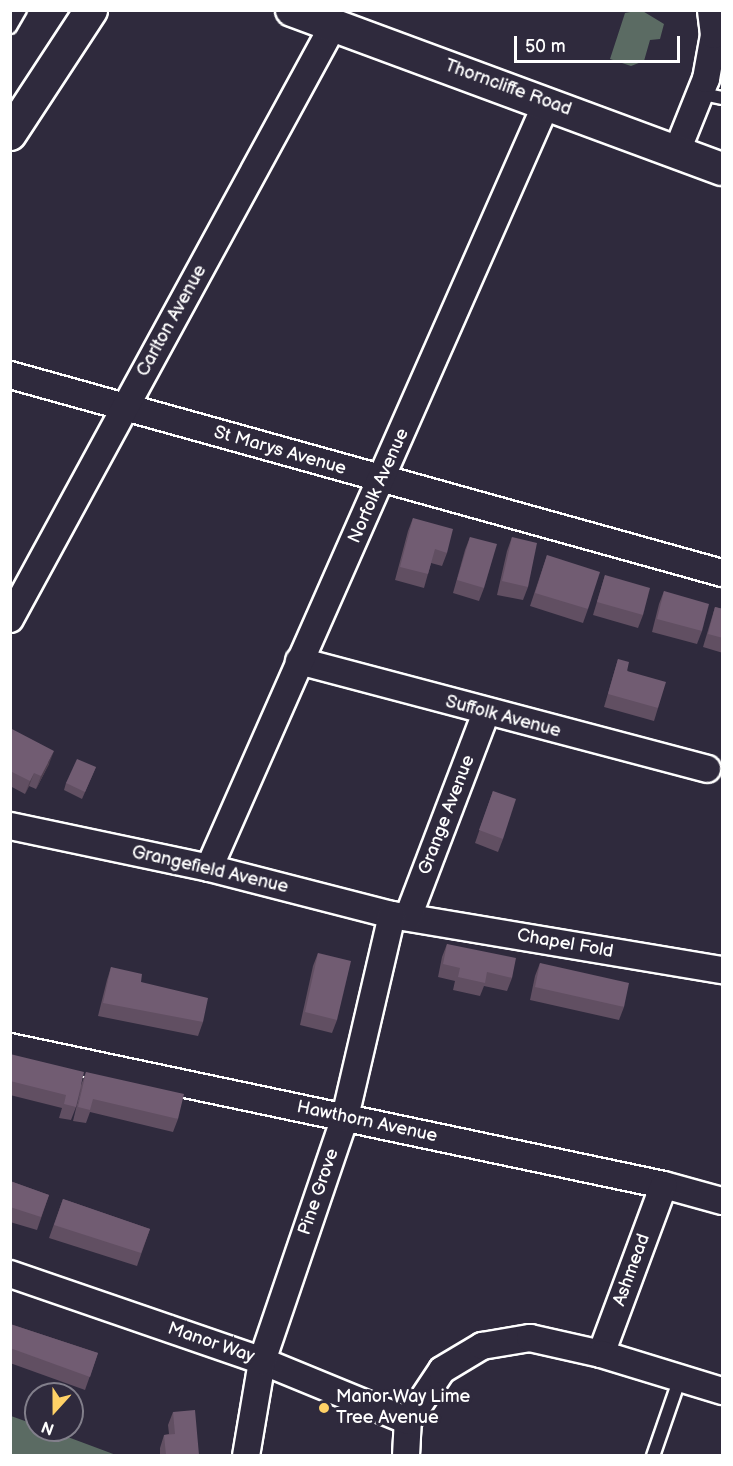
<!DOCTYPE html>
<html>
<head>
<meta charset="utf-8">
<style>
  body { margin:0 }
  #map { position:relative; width:733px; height:1466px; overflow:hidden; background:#2f2a3d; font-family:"Balsamiq Sans",sans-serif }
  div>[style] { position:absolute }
  .green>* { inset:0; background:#5b6b63 }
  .roads { filter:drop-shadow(2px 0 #fff) drop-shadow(-2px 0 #fff) drop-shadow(0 2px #fff) drop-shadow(0 -2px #fff) }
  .service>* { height:12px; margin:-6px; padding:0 6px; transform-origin:6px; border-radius:6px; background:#2f2a3d }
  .minor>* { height:26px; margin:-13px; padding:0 13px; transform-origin:13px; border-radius:13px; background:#2f2a3d }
  .tertiary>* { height:32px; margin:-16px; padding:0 16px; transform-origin:16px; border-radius:16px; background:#2f2a3d }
  .wall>* { inset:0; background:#614f62 }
  .shaded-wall>* { inset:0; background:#4f4050 }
  .building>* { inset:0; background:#715c72 }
  .dots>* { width:16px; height:16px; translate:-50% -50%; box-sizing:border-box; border:3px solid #2f2a3d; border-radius:50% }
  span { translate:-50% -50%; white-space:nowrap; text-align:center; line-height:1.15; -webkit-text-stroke:6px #2f2a3d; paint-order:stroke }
  .street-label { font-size:18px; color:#fff }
  .poi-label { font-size:18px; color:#fff }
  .left { translate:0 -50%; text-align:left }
  .frame { position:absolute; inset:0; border:12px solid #fff; pointer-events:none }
  .north { position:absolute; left:24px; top:1382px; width:60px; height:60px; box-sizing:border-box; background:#2f2a3d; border:2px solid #827f8b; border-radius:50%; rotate:201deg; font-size:16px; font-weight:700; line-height:24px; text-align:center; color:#fff }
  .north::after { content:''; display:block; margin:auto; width:21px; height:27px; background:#ffd166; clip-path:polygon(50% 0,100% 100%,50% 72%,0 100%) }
  .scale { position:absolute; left:514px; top:36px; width:166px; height:27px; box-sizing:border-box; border:3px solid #fff; border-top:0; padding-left:8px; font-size:18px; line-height:21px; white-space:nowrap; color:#fff; -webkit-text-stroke:4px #2f2a3d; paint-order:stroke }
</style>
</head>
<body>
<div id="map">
  <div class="green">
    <div style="clip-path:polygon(641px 10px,664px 24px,660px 39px,650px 40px,644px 61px,631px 66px,610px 59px,625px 13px)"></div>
    <div style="clip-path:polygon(11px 1416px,36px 1425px,36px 1430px,49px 1430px,116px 1455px,11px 1455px)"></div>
  </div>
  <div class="roads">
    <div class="service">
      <div style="left:10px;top:27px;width:20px;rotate:-60deg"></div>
      <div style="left:703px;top:94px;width:19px;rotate:12deg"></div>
      <div style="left:653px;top:1456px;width:83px;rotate:-70.9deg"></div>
    </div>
    <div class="minor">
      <div style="left:677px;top:151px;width:78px;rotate:-68.1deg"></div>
      <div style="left:706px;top:79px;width:45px;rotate:-79.7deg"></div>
      <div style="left:714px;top:35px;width:25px;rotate:-97deg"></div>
      <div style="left:10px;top:375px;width:739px;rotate:15.54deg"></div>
      <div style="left:10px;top:619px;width:677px;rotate:-61.43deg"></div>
      <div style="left:299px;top:661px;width:422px;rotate:14.8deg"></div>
      <div style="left:10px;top:826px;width:203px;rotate:11.9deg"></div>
      <div style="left:209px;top:868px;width:189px;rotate:14.4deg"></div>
      <div style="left:392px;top:915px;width:335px;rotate:9.5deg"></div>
      <div style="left:209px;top:868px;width:837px;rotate:-66.19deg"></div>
      <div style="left:408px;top:917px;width:218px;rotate:-69.1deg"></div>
      <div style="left:10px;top:1047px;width:668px;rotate:11.92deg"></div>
      <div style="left:664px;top:1185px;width:60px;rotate:15.4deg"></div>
      <div style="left:10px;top:1274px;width:267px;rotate:19deg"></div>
      <div style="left:262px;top:1361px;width:158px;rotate:22.3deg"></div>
      <div style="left:601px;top:1354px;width:180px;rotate:-69.6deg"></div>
      <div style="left:246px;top:1456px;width:96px;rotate:-80.4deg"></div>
      <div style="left:262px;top:1361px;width:258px;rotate:-71.2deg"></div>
      <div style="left:345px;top:1117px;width:207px;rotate:-76.9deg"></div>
      <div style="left:406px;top:1456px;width:35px;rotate:-87deg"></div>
      <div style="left:408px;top:1421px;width:61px;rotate:-56.3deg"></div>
      <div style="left:442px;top:1370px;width:47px;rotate:-31deg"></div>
      <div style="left:482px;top:1346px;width:49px;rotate:-9.5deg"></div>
      <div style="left:530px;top:1338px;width:73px;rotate:12.7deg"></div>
      <div style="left:601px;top:1354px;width:127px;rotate:17deg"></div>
    </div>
    <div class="tertiary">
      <div style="left:292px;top:10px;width:458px;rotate:20.3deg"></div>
      <div style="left:10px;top:134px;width:148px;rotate:-56.8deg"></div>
    </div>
  </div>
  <div class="wall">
    <div style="clip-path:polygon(413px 518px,447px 553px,442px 566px,431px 563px,424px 588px,395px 580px,408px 531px)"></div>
    <div style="clip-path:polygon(470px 537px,484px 588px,479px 601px,453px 593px,465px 550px)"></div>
    <div style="clip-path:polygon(512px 537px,528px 587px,523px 600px,497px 595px,507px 551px)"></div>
    <div style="clip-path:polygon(547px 555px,588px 609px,583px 623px,530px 606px)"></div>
    <div style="clip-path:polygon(605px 575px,643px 615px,638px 628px,593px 615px)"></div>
    <div style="clip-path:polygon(664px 591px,702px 631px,697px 644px,652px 632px,659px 604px)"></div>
    <div style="clip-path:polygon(715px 607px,723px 609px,723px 653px,703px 647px)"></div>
    <div style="clip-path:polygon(618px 659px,658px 708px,654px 721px,604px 707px)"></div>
    <div style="clip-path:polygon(10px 728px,49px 764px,36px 789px,29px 786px,25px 794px,10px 786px)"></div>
    <div style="clip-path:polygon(96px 767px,82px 799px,64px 790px,66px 783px)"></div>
    <div style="clip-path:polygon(493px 791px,503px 839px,498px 852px,475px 843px)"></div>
    <div style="clip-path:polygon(447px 944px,512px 978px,507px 991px,484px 986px,480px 996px,453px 990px,455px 981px,438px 977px,442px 957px)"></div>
    <div style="clip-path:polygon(318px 953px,337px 1020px,332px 1033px,300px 1025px,313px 966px)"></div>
    <div style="clip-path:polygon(540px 963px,624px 1007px,619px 1020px,530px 1000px,535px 976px)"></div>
    <div style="clip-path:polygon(111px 967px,141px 982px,203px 1022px,198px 1036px,98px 1016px,107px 980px)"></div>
    <div style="clip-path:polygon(10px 1054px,81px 1085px,86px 1072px,178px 1119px,173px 1132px,90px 1112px,86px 1123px,73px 1121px,81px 1088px,76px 1107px,71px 1120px,59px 1118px,62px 1108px,10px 1095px)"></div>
    <div style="clip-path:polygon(10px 1181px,49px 1195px,37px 1230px,10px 1222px)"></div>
    <div style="clip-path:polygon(63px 1199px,150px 1229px,137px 1266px,49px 1238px)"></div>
    <div style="clip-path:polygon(10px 1324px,98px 1353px,85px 1390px,10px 1363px)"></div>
    <div style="clip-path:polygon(173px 1412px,199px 1455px,160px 1455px,160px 1448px,164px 1435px,169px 1434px,168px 1425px)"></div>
  </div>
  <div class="shaded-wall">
    <div style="clip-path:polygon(54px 751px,49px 764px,36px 789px,41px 776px)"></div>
    <div style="clip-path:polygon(34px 773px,29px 786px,25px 794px,30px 781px)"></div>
  </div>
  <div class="building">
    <div style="clip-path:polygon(413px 518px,453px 529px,447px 553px,435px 549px,428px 574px,400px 567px)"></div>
    <div style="clip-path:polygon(470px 537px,497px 544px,484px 588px,457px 580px)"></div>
    <div style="clip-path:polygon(512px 537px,537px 543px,528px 587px,502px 581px)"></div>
    <div style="clip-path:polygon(547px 555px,600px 572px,588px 609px,535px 593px)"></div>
    <div style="clip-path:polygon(605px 575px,650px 588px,643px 615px,597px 602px)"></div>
    <div style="clip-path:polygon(664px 591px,709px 604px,702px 631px,657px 619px)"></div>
    <div style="clip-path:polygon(715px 607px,723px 609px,723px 638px,708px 634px)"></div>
    <div style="clip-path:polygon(618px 659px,629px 662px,627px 671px,666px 682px,658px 708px,608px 694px)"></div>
    <div style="clip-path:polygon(10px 728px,54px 751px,41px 776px,34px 773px,30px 781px,10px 771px)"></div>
    <div style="clip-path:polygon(77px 759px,96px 767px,85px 792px,66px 783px)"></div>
    <div style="clip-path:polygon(493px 791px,516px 799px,503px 839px,479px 830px)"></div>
    <div style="clip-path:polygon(447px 944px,516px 958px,512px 978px,487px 972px,485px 983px,458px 977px,460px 968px,443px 964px)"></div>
    <div style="clip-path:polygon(318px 953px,351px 961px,337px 1020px,305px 1012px)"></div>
    <div style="clip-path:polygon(540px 963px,629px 983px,624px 1007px,535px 987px)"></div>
    <div style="clip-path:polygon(111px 967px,142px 974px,141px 982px,208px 998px,203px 1022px,103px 1003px)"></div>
    <div style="clip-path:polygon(10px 1054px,84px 1072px,76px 1107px,64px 1104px,66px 1095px,10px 1081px)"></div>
    <div style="clip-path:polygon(86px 1072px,184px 1094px,178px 1119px,93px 1099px,90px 1110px,78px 1107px)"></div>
    <div style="clip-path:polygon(10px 1181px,49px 1195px,41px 1217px,10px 1207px)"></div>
    <div style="clip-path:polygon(63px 1199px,150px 1229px,141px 1253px,54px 1225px)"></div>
    <div style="clip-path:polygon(10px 1324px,98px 1353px,90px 1377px,10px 1348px)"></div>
    <div style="clip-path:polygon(195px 1410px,199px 1455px,166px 1455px,164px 1435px,175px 1434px,173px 1412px)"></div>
  </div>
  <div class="dots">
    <div style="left:324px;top:1408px;background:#ffd166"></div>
  </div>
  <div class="street-label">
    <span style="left:508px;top:88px;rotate:20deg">Thorncliffe Road</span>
    <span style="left:172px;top:321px;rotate:-61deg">Carlton Avenue</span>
    <span style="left:280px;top:451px;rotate:16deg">St Marys Avenue</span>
    <span style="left:379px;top:486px;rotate:-66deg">Norfolk Avenue</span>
    <span style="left:503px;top:717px;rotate:15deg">Suffolk Avenue</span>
    <span style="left:447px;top:815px;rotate:-69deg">Grange Avenue</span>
    <span style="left:210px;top:870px;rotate:13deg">Grangefield Avenue</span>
    <span style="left:565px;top:944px;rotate:10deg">Chapel Fold</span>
    <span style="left:367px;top:1122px;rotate:12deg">Hawthorn Avenue</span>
    <span style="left:319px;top:1192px;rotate:-71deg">Pine Grove</span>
    <span style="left:632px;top:1270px;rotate:-70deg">Ashmead</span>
    <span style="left:211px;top:1343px;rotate:19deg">Manor Way</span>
  </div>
  <div class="poi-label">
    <span class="left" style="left:336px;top:1408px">Manor Way Lime<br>Tree Avenue</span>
  </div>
  <div class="frame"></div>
  <div class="north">N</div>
  <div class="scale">50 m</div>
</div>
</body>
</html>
